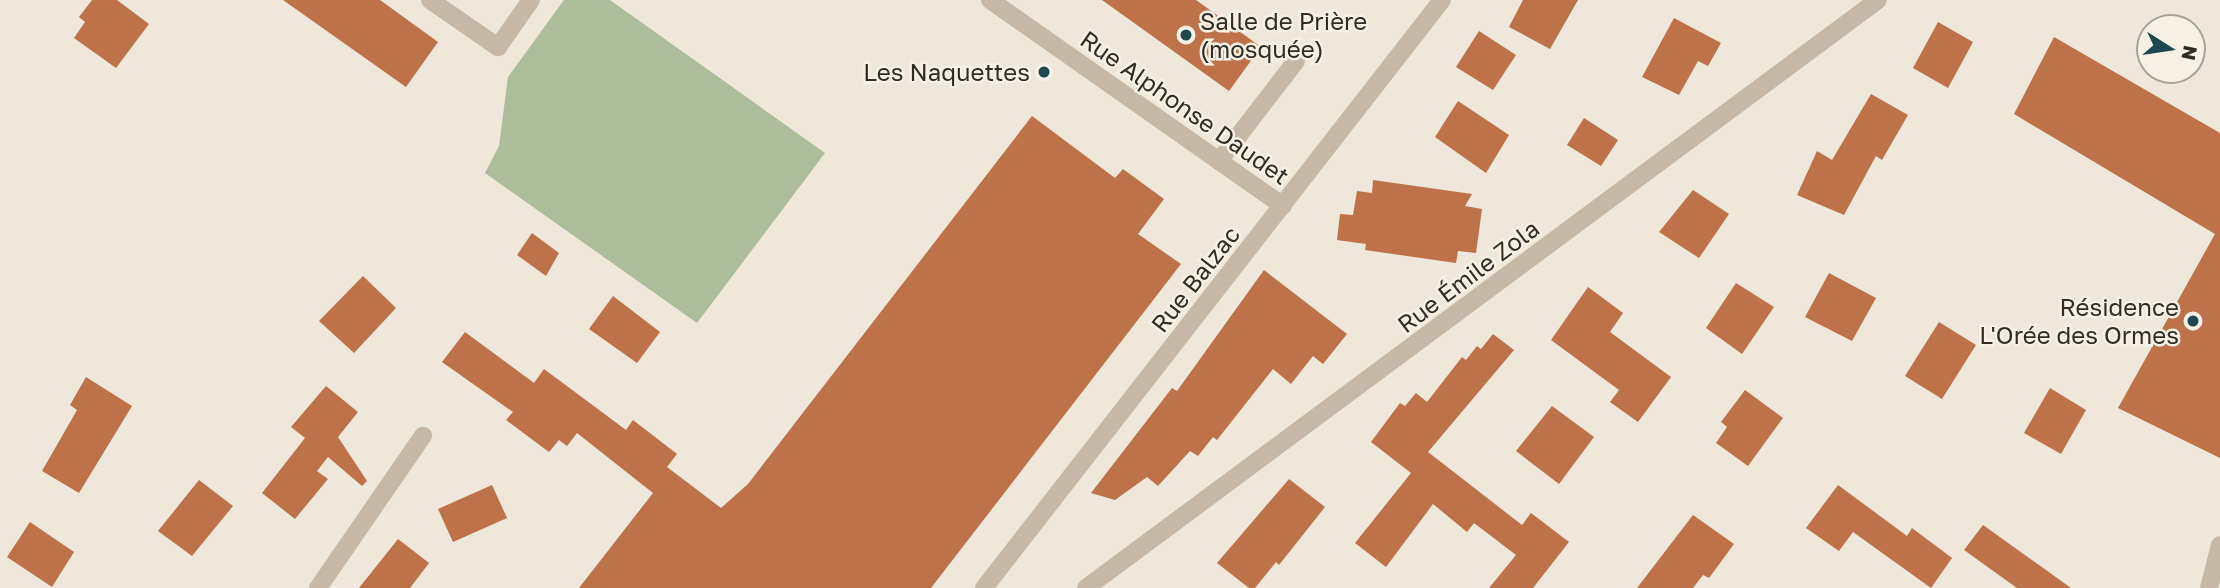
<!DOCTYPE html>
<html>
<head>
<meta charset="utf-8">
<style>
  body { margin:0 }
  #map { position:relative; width:2220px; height:588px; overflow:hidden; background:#efe7d9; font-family:"Golos Text",sans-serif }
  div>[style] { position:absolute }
  .green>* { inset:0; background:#adbd9a }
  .building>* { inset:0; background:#bd7249 }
  .minor>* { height:18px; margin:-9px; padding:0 9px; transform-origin:9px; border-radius:9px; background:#c6b8a6 }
  .dots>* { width:19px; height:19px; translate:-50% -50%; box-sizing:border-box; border:4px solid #f7f1e5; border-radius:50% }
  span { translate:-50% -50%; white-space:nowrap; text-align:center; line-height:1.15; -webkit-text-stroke:5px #f7f1e5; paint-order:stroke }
  .poi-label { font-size:24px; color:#332c26 }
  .left { translate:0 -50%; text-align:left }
  .right { translate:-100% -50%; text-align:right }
  .street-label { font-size:24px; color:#332c26 }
  .north { position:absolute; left:2136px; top:14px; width:70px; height:70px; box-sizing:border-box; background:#f7f1e5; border:2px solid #a9a299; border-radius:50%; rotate:102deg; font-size:19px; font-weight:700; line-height:28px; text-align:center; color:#332c26 }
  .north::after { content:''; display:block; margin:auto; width:24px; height:32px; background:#1f4851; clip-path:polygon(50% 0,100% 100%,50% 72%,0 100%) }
</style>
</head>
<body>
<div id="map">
  <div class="green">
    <div style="clip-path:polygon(564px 0,610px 0,825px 153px,697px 323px,485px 173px,499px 146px,508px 77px)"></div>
  </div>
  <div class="building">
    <div style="clip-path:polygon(92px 0,117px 0,149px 24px,116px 68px,74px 38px,85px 22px,79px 17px)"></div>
    <div style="clip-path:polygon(283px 0,380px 0,438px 42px,406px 87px)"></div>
    <div style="clip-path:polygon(1102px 0,1196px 0,1261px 47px,1229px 91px)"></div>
    <div style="clip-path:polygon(1523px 0,1578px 0,1550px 49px,1509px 27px)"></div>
    <div style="clip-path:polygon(1674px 18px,1721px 43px,1708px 66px,1698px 61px,1679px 95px,1642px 77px)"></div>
    <div style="clip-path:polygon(1938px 22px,1973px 42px,1948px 88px,1913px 68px)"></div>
    <div style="clip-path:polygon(1479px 31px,1516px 55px,1493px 90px,1456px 67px)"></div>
    <div style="clip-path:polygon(2054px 37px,2220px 133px,2220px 458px,2118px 408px,2215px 234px,2014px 114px)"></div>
    <div style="clip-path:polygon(1871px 94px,1908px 115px,1882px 160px,1876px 156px,1844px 215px,1797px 195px,1817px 151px,1832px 160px)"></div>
    <div style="clip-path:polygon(1458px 101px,1509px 135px,1486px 173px,1435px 137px)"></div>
    <div style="clip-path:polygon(1032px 116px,1115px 178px,1123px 169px,1164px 199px,1138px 234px,1181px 264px,931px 588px,579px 588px,653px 493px,577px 433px,567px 446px,559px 440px,549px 452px,506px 420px,513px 412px,442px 362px,465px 332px,534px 383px,544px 369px,626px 430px,633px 420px,677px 454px,667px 467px,721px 508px,748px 484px)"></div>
    <div style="clip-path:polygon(1584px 118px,1618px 140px,1601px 166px,1567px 145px)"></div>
    <div style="clip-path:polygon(1373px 180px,1472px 194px,1465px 206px,1482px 209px,1476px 253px,1458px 251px,1456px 263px,1365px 250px,1366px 244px,1337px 240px,1340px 214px,1353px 215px,1357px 191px,1372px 193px)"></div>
    <div style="clip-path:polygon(1693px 190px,1729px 214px,1699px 258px,1659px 232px)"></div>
    <div style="clip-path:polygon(532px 233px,559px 253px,546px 276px,517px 255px)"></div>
    <div style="clip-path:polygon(1264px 270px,1347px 334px,1323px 364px,1313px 356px,1291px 384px,1273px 369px,1217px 440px,1213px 437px,1198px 456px,1190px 451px,1158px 486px,1147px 477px,1115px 500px,1091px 493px,1172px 388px,1177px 391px)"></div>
    <div style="clip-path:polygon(1829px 273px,1876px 298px,1852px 341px,1805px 317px)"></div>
    <div style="clip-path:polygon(363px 276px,396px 308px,354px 353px,319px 321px)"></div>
    <div style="clip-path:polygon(1736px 283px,1774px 307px,1742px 354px,1706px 328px)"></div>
    <div style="clip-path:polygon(1588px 287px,1623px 313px,1610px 332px,1671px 377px,1638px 422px,1610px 402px,1619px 390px,1551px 340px)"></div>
    <div style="clip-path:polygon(613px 296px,660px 332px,637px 363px,589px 329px)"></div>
    <div style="clip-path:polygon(1939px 322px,1976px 345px,1942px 399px,1905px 376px)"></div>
    <div style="clip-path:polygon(1493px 334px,1514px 350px,1428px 452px,1522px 525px,1531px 513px,1569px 542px,1533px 588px,1489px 588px,1516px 555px,1474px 523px,1467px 532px,1433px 504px,1386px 567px,1355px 543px,1411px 473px,1371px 442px,1400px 403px,1405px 406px,1416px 393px,1427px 402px,1462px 357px,1466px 360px,1477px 346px,1481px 349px)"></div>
    <div style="clip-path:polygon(86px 377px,132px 406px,79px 493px,42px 471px,77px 410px,70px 405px)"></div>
    <div style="clip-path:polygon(326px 386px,358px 412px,338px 437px,367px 481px,362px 486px,328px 457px,317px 471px,328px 479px,295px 519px,262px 493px,305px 438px,291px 427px)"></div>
    <div style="clip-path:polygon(2050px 388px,2086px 410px,2061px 454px,2024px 433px)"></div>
    <div style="clip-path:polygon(1745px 390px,1783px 418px,1748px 466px,1716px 443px,1727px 427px,1721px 422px)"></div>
    <div style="clip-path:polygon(1552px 406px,1594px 437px,1559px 484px,1516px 451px)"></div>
    <div style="clip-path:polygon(1289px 479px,1325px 507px,1279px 565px,1276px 562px,1255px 588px,1249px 588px,1217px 563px)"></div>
    <div style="clip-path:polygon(199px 480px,233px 506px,192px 556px,158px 531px)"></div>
    <div style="clip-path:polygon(492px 485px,507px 518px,453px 542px,438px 509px)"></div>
    <div style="clip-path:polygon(1838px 485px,1907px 536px,1912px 528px,1952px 558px,1931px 588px,1853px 532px,1839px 551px,1806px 528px)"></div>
    <div style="clip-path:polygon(1693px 515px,1734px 544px,1709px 578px,1703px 575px,1693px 588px,1637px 588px)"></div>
    <div style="clip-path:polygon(30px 522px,74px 552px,52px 587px,7px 557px)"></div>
    <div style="clip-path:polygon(1983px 525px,2071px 588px,2017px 588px,1964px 550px)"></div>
    <div style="clip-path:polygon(398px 539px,429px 563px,410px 588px,359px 588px)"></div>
  </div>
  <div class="minor">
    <div style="left:430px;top:0;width:83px;rotate:34.7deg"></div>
    <div style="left:498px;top:47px;width:57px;rotate:-54.9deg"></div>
    <div style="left:990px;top:0;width:358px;rotate:35.1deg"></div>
    <div style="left:1219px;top:161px;width:126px;rotate:-52.4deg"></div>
    <div style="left:318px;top:588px;width:185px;rotate:-55.4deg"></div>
    <div style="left:984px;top:588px;width:745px;rotate:-52.08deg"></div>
    <div style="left:1086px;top:588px;width:986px;rotate:-36.59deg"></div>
    <div style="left:2209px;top:588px;width:44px;rotate:-75.7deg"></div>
  </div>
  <div class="dots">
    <div style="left:1186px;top:35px;background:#1f4851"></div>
    <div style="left:1044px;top:72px;background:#1f4851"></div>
    <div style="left:2193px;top:321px;background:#1f4851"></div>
  </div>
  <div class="poi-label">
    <span class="left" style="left:1200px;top:35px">Salle de Prière<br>(mosquée)</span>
    <span class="right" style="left:1030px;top:72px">Les Naquettes</span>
    <span class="right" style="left:2179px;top:321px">Résidence<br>L'Orée des Ormes</span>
  </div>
  <div class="street-label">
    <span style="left:1185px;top:107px;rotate:35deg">Rue Alphonse Daudet</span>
    <span style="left:1468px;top:276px;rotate:-37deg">Rue Émile Zola</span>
    <span style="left:1195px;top:279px;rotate:-52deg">Rue Balzac</span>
  </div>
  <div class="north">N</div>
</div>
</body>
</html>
